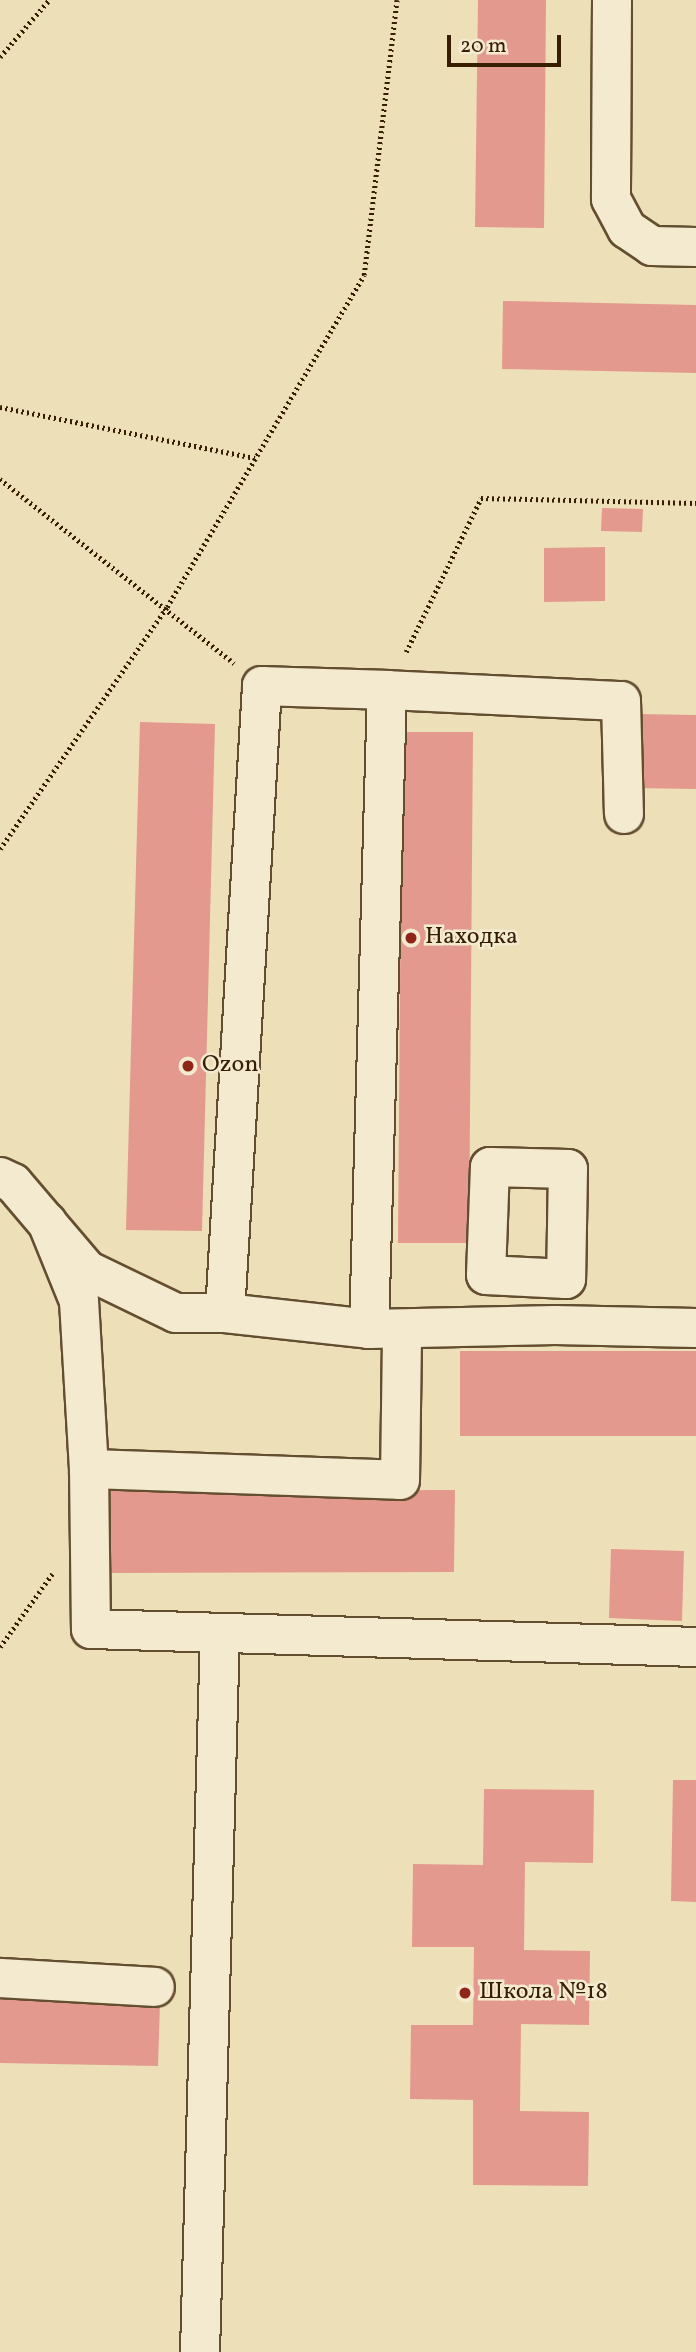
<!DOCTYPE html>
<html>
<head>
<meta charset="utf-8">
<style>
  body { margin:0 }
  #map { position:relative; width:696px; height:2352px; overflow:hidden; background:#eddfb7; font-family:Vollkorn,serif }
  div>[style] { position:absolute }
  .building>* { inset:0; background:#e4998e }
  .path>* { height:4.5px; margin-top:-2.25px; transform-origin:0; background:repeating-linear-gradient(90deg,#371e03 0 2px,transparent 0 5.5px) }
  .roads { filter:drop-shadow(2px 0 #644e30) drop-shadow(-2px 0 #644e30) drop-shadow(0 2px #644e30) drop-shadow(0 -2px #644e30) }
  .minor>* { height:38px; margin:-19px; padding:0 19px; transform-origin:19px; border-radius:19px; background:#f3ead0 }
  .dots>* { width:19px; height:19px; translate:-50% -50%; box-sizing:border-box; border:4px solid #f3ead0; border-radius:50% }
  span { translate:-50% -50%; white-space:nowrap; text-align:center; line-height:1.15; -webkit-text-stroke:5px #f3ead0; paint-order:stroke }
  .poi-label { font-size:24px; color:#371e03 }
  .left { translate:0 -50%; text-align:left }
  .scale { position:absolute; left:447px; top:35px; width:114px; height:32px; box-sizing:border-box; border:4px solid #371e03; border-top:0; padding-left:9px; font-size:21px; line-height:24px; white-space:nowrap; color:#371e03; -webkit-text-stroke:5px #f3ead0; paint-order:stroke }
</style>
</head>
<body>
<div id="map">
  <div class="building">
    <div style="clip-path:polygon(478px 0,546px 0,544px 228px,475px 227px)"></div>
    <div style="clip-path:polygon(503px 301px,696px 305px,696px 373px,502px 369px)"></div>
    <div style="clip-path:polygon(602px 508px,643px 509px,642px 532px,601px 531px)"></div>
    <div style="clip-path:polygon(605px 547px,605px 601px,544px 602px,544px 548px)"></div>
    <div style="clip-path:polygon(637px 714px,696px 715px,696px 789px,635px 788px)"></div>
    <div style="clip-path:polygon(140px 722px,215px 724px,202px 1231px,126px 1230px)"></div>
    <div style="clip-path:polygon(402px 732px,473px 732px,469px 1243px,398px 1243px)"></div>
    <div style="clip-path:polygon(460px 1351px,696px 1351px,696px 1436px,460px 1436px)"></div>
    <div style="clip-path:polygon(455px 1490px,454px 1572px,109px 1573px,109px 1491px)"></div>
    <div style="clip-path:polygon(611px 1549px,684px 1551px,682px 1621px,609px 1618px)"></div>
    <div style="clip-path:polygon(673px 1780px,696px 1780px,696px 1902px,671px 1901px)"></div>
    <div style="clip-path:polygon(484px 1789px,594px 1790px,593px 1863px,525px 1862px,524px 1950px,590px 1951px,589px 2025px,521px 2024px,520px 2111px,589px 2112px,588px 2186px,473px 2185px,473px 2100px,410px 2099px,411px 2025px,473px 2025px,474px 1947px,412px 1947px,413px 1864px,483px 1865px)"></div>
    <div style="clip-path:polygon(0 1998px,160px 2002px,158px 2066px,0 2063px)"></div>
  </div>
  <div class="path">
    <div style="left:0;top:57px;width:75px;rotate:-49.3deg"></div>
    <div style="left:0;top:407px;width:260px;rotate:11.3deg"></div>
    <div style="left:0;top:479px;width:298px;rotate:38.2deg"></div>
    <div style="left:406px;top:652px;width:171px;rotate:-64deg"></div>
    <div style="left:481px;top:498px;width:215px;rotate:1.3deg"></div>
    <div style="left:0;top:849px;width:294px;rotate:-55.4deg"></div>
    <div style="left:167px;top:607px;width:386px;rotate:-59.3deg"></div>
    <div style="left:364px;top:275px;width:277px;rotate:-83.2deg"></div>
    <div style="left:0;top:1647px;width:90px;rotate:-54.5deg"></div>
  </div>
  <div class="roads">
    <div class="minor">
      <div style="left:612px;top:0;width:199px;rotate:90.3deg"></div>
      <div style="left:611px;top:199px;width:34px;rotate:62deg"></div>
      <div style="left:627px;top:229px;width:30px;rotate:34deg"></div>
      <div style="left:652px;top:246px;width:44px;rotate:1.3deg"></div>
      <div style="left:387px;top:690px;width:234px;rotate:2.7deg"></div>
      <div style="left:621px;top:701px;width:113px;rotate:88.5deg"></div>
      <div style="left:490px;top:1167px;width:78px;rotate:1.5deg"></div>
      <div style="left:568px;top:1169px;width:110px;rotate:91deg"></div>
      <div style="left:566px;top:1279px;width:80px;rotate:-177.1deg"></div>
      <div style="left:486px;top:1275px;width:108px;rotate:-87.9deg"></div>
      <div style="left:0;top:1177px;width:14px;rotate:25deg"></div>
      <div style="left:13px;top:1183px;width:114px;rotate:49.6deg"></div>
      <div style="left:87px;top:1270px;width:99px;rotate:25.8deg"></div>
      <div style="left:176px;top:1313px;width:49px"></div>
      <div style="left:225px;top:1313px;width:145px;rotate:6.3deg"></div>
      <div style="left:369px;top:1329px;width:186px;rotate:-1.2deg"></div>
      <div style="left:555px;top:1325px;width:141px;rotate:1.2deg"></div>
      <div style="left:47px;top:1222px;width:85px;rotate:67.9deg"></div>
      <div style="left:79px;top:1301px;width:168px;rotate:86.6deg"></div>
      <div style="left:89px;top:1469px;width:160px;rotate:89.3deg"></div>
      <div style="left:91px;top:1629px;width:605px;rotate:1.7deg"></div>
      <div style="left:225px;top:1313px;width:628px;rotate:-86.62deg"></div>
      <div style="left:262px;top:686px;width:125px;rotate:1.8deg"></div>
      <div style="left:387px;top:690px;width:639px;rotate:91.61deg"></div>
      <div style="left:89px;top:1469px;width:311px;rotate:2deg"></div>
      <div style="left:400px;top:1480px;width:151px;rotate:-89.2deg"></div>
      <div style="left:0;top:1978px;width:155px;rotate:3.3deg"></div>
      <div style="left:200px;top:2352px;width:719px;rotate:-88.41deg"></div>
    </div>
  </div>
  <div class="dots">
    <div style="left:411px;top:938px;background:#8f2418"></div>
    <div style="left:188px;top:1066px;background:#8f2418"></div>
    <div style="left:465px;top:1993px;background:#8f2418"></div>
  </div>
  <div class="poi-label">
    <span class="left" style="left:425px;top:938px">Находка</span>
    <span class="left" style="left:202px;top:1066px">Ozon</span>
    <span class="left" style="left:479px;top:1993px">Школа №18</span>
  </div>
  <div class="scale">20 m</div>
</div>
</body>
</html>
